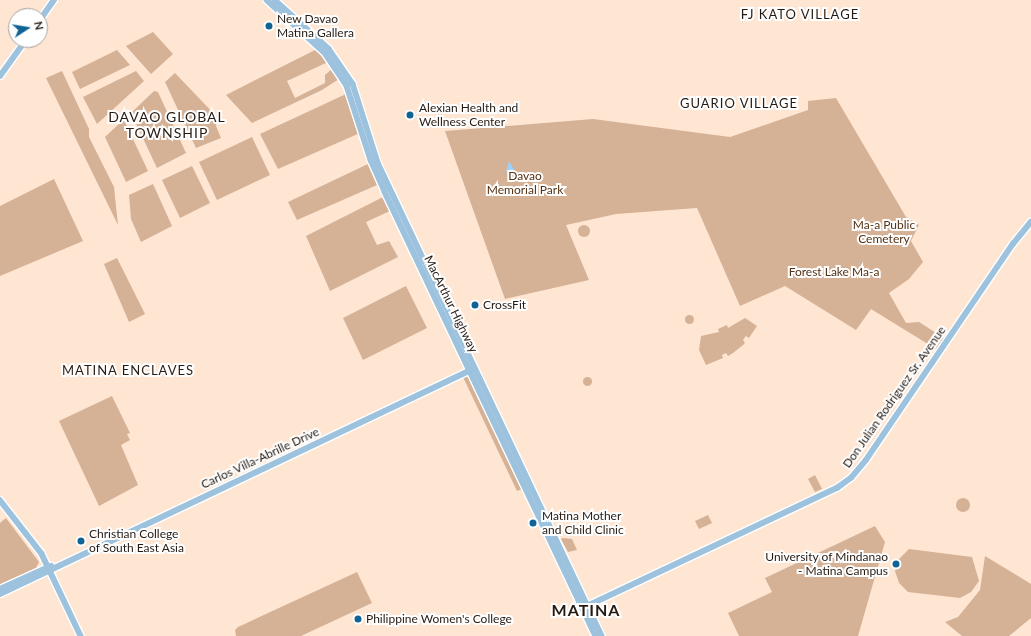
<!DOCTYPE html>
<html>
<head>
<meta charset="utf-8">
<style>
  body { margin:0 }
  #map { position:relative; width:1031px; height:636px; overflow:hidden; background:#fee6d3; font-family:Lato,sans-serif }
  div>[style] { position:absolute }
  .green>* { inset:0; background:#d5b196 }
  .round { border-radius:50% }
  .water>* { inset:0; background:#9cd1f9 }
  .roads { filter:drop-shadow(1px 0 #fff) drop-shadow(-1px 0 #fff) drop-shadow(0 1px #fff) drop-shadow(0 -1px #fff) }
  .major>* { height:5.5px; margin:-2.75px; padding:0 2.75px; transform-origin:2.75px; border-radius:2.75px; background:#9dc2de }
  .dots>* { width:11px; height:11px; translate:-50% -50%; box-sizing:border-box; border:2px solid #fff; border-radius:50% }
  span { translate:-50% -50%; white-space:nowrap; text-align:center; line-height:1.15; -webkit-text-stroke:4px #fff; paint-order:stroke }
  .poi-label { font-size:12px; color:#261b13 }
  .left { translate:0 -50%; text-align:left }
  .right { translate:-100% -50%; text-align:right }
  .park-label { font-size:12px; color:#543214 }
  .street-label { font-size:12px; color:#261b13 }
  .neighbourhood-label { font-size:13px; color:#261b13; letter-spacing:1px }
  .quarter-label { font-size:14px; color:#261b13; letter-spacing:1px }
  .district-label { font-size:16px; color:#261b13; font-weight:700; letter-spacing:1px }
  .north { position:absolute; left:8px; top:8px; width:40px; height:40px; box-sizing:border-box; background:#fff; border:1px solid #a8a4a1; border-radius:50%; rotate:78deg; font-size:11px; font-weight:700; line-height:16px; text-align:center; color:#261b13 }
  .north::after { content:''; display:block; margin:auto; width:14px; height:18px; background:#106495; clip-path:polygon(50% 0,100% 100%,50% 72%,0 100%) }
</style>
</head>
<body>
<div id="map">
  <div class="green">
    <div style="clip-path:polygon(153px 32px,173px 54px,151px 74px,126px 46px)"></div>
    <div style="clip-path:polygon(317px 49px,328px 62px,287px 81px,295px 98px,325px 83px,325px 75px,333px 68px,339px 79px,322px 90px,252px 123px,226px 95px)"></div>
    <div style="clip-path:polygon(117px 50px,130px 65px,80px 89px,72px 72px)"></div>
    <div style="clip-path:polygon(62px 71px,89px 129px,89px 137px,114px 187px,118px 225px,46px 78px)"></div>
    <div style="clip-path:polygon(136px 71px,144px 81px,97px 124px,83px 97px)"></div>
    <div style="clip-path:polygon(175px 73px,217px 117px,216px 126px,221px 138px,196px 148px,165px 82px)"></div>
    <div style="clip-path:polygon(154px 91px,158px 92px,186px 153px,157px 168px,131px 113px)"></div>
    <div style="clip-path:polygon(346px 94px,360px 133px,278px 169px,260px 134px)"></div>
    <div style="clip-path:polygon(836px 98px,906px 217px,919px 225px,911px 241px,923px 262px,909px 279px,889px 293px,906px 323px,919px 322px,944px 338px,936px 349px,871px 309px,856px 330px,785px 286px,740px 306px,697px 208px,616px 214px,566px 225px,589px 280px,505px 299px,445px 131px,593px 119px,730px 137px,808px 110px,808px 101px)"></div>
    <div style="clip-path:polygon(122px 121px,125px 122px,148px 171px,126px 182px,105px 137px)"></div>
    <div style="clip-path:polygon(252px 137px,270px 175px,217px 200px,199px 162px)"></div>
    <div style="clip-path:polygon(368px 164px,377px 185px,297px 220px,288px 202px)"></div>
    <div style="clip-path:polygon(192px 166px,210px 203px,180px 218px,162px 180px)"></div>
    <div style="clip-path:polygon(54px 179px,83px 241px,0 276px,0 206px)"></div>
    <div style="clip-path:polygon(153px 184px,172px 226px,141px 242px,131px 219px,129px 195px)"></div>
    <div style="clip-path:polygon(383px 197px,390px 211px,366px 222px,377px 245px,389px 241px,398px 257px,330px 291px,306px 236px)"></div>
    <div class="round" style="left:578px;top:225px;width:12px;height:12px"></div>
    <div style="clip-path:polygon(117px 258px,145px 314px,129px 322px,104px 264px)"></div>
    <div style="clip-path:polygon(406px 286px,427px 328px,363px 360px,343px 318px)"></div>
    <div class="round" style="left:684.5px;top:314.5px;width:9px;height:9px"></div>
    <div style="clip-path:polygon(745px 318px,757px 326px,749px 338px,746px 336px,743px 340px,745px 343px,743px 345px,733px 353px,728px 356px,726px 353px,722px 355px,723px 358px,706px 365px,699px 350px,701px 336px,719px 332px,718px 329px,727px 325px,728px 328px)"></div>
    <div style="clip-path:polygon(468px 375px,522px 489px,517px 491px,463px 377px)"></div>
    <div class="round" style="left:582.5px;top:376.5px;width:9px;height:9px"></div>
    <div style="clip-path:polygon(112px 396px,130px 433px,127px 434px,130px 440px,121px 445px,138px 485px,99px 506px,59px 421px)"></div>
    <div style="clip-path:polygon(815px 475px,822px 489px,815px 492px,808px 479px)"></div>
    <div class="round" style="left:956px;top:498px;width:14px;height:14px"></div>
    <div style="clip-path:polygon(708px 515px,712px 523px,699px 529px,695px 521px)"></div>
    <div style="clip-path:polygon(6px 518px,39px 562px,36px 568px,0 586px,0 523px)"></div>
    <div style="clip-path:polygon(875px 526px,885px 542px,858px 636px,739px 636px,728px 613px,772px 592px,765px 578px)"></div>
    <div style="clip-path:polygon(563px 538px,572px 539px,577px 550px,568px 552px,561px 539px)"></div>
    <div style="clip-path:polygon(909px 549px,972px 557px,979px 581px,971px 592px,960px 598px,908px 592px,899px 583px,895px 571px,899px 559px)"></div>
    <div style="clip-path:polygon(985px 556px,1031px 584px,1031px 618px,1009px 636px,962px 636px,945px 622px,958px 617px,980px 590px)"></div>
    <div style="clip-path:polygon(357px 572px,372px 603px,301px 636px,236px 636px,235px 630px,238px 627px)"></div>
  </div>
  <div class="water">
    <div style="clip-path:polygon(509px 161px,516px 173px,516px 175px,506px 172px)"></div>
  </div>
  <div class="roads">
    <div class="major">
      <div style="left:267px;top:0;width:79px;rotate:42.4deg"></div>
      <div style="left:325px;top:53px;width:40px;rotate:56deg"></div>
      <div style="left:347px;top:86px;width:78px;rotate:72deg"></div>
      <div style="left:371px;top:160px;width:35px;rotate:66deg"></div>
      <div style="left:385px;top:192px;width:492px;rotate:64.6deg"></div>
      <div style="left:275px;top:0;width:73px;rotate:42.2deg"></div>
      <div style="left:329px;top:49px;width:42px;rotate:55.6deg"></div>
      <div style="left:353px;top:84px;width:83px;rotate:72.4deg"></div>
      <div style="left:378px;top:163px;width:523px;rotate:64.66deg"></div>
      <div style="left:40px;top:20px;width:24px;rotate:-55deg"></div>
      <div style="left:0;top:76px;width:44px;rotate:-54.2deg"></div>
      <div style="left:0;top:500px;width:68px;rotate:52.1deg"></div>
      <div style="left:42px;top:554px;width:91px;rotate:64.6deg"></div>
      <div style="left:0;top:589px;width:56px;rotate:-24.3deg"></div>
      <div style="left:0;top:594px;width:524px;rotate:-25.44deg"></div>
      <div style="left:585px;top:607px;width:279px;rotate:-25.3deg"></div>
      <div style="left:837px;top:488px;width:17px;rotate:-36deg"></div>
      <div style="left:851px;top:478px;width:23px;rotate:-50deg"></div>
      <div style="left:866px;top:460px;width:261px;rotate:-55.8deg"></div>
      <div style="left:1013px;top:244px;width:28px;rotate:-51deg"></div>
    </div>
  </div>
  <div class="dots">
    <div style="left:269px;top:26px;background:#106495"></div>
    <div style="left:410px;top:115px;background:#106495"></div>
    <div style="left:475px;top:305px;background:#106495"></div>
    <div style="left:533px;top:523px;background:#106495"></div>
    <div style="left:81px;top:541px;background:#106495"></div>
    <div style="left:896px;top:564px;background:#106495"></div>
    <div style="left:358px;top:619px;background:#106495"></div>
  </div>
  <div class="poi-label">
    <span class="left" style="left:277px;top:26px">New Davao<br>Matina Gallera</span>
    <span class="left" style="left:419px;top:115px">Alexian Health and<br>Wellness Center</span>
    <span class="left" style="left:483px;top:305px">CrossFit</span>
    <span class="left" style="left:542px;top:523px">Matina Mother<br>and Child Clinic</span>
    <span class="left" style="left:89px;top:541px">Christian College<br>of South East Asia</span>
    <span class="right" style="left:888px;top:564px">University of Mindanao<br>- Matina Campus</span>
    <span class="left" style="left:366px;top:619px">Philippine Women's College</span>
  </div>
  <div class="park-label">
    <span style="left:525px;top:183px">Davao<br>Memorial Park</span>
    <span style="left:884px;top:232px">Ma-a Public<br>Cemetery</span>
    <span style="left:834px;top:272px">Forest Lake Ma-a</span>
  </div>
  <div class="street-label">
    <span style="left:451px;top:304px;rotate:64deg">MacArthur Highway</span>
    <span style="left:894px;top:397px;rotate:-55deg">Don Julian Rodriguez Sr. Avenue</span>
    <span style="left:260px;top:458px;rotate:-25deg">Carlos Villa-Abrille Drive</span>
  </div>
  <div class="neighbourhood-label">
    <span style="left:800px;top:14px">FJ KATO VILLAGE</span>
    <span style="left:739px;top:103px">GUARIO VILLAGE</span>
    <span style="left:128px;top:370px">MATINA ENCLAVES</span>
  </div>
  <div class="quarter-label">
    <span style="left:167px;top:125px">DAVAO GLOBAL<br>TOWNSHIP</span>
  </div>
  <div class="district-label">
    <span style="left:586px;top:610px">MATINA</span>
  </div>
  <div class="north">N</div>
</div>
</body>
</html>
